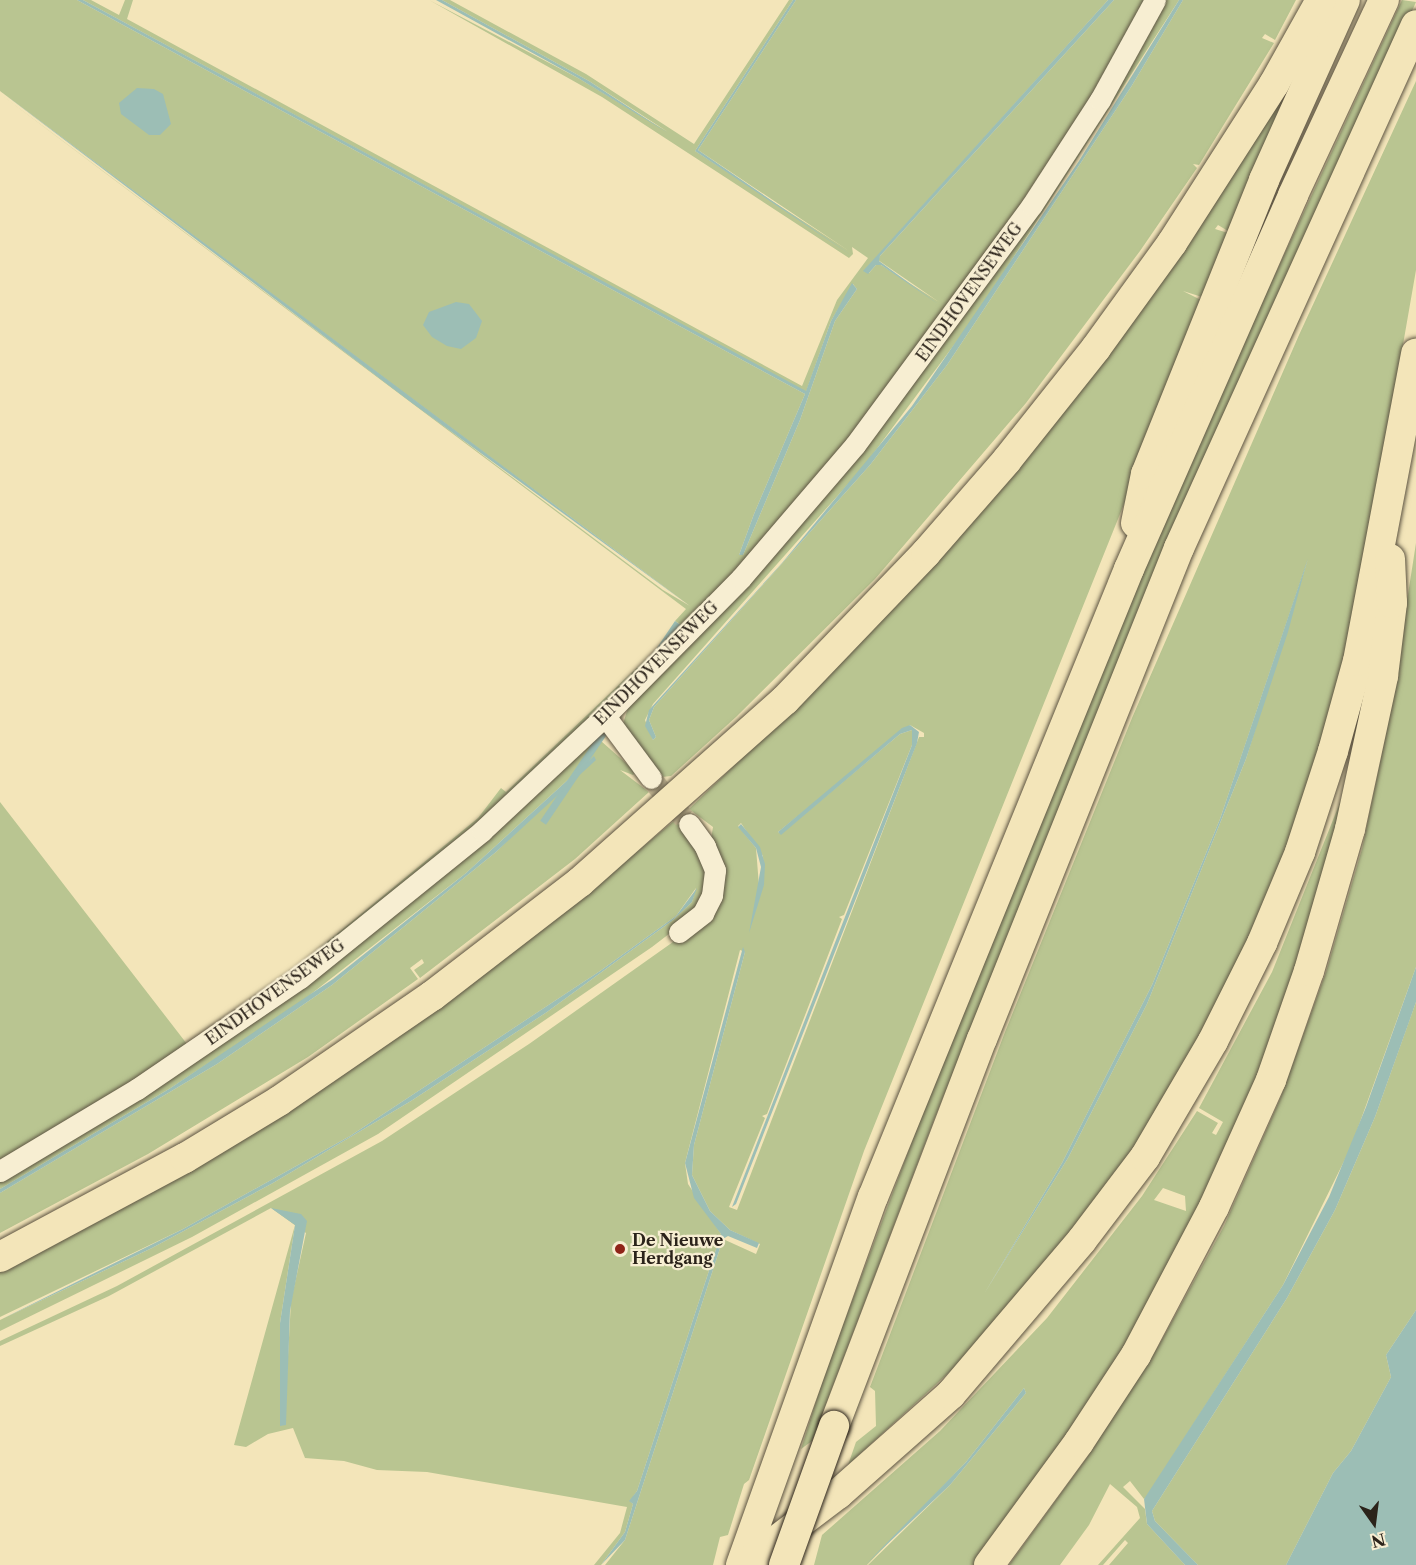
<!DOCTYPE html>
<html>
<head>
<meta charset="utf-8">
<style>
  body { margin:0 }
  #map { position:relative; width:1416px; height:1565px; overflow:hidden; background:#f3e5b9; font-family:"Libre Caslon Text",serif }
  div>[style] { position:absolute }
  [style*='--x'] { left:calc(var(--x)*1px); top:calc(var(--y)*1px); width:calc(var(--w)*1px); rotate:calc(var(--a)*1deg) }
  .green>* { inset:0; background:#b9c591 }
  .water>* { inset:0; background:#9cbeb5; transform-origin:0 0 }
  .minor-tunnel>* { height:21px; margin-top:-10.5px; transform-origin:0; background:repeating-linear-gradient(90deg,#cbbe99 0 21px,transparent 0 31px) }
  .roads { filter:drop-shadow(0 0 2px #5d5442) drop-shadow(0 0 2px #5d5442) }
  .minor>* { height:21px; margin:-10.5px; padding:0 10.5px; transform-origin:10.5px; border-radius:10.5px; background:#f7eed2 }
  .highway>* { height:30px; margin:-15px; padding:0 15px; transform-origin:15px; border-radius:15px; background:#f3e5b9 }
  .bridges { filter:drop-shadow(0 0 2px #2b231a) drop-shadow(0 0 2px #2b231a) }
  .highway-bridge>* { height:30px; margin:-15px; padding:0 15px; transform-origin:15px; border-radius:15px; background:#f3e5b9 }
  .dots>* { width:16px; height:16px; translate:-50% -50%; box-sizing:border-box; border:3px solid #f7eed2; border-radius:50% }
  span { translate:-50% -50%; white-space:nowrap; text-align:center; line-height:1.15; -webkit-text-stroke:4.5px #f7eed2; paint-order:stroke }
  .street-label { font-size:16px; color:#2b231a }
  .poi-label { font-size:16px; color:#2b231a; font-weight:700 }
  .left { translate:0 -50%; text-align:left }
  .north { position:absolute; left:1344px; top:1493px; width:60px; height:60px; -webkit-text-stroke:4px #f7eed2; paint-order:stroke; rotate:166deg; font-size:16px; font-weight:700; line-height:24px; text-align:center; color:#2b231a }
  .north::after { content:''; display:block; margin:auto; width:21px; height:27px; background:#2b231a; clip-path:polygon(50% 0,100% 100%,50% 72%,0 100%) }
</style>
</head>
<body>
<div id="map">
  <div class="green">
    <i style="clip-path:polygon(0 0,77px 0,805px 394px,754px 514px,739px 555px,743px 555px,800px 420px,835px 321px,857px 289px,853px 284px,831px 321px,806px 392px,83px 0,91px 0,119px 15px,125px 0,133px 0,127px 19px,802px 386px,837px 300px,868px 258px,852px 247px,853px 254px,849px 258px,602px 97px,429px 0,578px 78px,668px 132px,589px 81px,442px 0,450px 0,586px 74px,694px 144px,789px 0,793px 0,695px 151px,849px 251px,698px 150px,796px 0,1108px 0,864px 271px,869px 273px,876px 265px,881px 265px,939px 302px,878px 260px,880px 256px,1114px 0,1154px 0,965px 289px,800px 503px,548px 764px,247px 1011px,0 1161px,0 802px,187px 1044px,294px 969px,478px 818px,501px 788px,506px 792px,666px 640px,680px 624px,675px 621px,686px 609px,0 94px,663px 590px,690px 606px,0 91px)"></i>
    <i style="clip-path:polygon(1165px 0,1179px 0,977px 314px,864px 466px,653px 704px,645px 720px,653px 740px,656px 737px,649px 720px,654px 707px,870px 465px,947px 365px,1131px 87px,1183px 0,1296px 0,1275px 40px,1265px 34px,1262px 38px,1274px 43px,1199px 165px,1193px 164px,1197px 168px,1140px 251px,1026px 403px,875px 579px,736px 717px,671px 776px,662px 777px,623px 724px,630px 701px,808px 509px)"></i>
    <i style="clip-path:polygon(1402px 0,1416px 2px,1082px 750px,934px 1120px,812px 1441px,801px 1449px,825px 1373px,922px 1115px,1136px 588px,1253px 322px)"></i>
    <i style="clip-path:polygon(evenodd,1416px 81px,1416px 270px,1358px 603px,1307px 796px,1237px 966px,1155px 1115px,1110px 1183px,968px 1355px,848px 1465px,856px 1442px,876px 1426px,875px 1391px,870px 1387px,1005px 1032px,1132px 718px,1299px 335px,1416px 81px,1308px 559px,1246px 759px,1147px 1004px,1068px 1158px,984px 1294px,1062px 1163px,1152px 985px,1220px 819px,1308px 559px)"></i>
    <i style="clip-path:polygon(evenodd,1289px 88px,1228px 231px,1218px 225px,1215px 229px,1228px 233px,1202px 297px,1183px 291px,1201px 300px,1159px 417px,864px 1151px,749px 1480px,744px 1484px,728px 1535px,720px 1537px,713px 1565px,605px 1565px,625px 1540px,723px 1239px,756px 1254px,760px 1244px,730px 1230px,710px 1211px,692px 1175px,694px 1145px,745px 952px,740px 950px,685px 1163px,688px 1184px,721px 1234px,637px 1491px,630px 1501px,633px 1504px,625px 1532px,601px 1565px,594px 1565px,620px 1533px,627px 1507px,427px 1472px,377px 1470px,344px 1461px,305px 1458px,293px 1428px,268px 1434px,246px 1447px,234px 1445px,295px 1225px,280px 1323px,280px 1425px,286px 1393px,291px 1301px,306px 1233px,271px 1208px,109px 1296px,0 1346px,0 1341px,117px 1286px,382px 1141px,529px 1044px,697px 925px,713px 827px,689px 809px,823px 680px,1289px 88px,910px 725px,924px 733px,924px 737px,919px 737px,737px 1210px,729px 1207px,765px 1118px,762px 1116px,767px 1114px,842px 919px,839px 917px,844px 915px,912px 745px,912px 730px,900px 734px,781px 834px,778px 832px,910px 725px,1289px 88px,741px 823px,763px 856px,764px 885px,759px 886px,756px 848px,738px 826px,741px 823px)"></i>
    <i style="clip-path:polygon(1416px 543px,1416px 967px,1351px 1147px,1283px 1285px,1147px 1496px,1144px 1499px,1130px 1481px,1123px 1487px,1145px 1509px,1147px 1524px,1185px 1565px,1109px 1565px,1128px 1543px,1125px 1540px,1103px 1565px,1098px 1565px,1140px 1518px,1137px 1507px,1110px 1484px,1089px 1525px,1060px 1565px,1009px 1565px,1088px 1456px,1159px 1345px,1224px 1226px,1280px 1099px,1326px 972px,1362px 849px,1387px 729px)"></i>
    <i style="clip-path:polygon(601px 741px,636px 772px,633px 775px,620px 770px,649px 792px,575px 859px,420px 978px,414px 970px,424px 963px,422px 959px,410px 968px,418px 979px,308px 1057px,148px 1154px,0 1233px,0 1193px,217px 1064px,332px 985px,496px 852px,594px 756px,466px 873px,297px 1005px,169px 1089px,0 1189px,0 1173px,177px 1071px,587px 742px)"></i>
    <i style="clip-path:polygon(evenodd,1343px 795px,1299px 984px,1177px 1269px,980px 1565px,868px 1565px,950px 1485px,1026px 1393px,1024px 1388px,966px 1462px,867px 1565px,814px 1565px,822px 1535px,940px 1431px,1047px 1318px,1142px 1196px,1197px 1111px,1218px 1123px,1212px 1133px,1216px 1135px,1223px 1122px,1199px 1108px,1272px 972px,1343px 795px,1163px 1188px,1185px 1196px,1186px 1211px,1154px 1200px,1163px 1188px)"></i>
    <i style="clip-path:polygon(675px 820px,691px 842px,711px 882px,691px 917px,652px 947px,378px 1134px,192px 1237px,0 1331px,0 1320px,152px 1248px,273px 1183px,411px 1101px,547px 1012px,673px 920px,692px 902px,696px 888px,676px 916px,600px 971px,350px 1136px,183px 1229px,0 1317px,0 1271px,621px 865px)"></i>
    <i style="clip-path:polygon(1416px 1002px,1416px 1310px,1386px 1355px,1391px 1377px,1351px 1451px,1333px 1473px,1286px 1565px,1198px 1565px,1155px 1521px,1152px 1511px,1287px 1298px,1335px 1210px,1375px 1117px)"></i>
  </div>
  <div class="water">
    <i style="clip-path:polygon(77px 0,83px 0,806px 391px,831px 321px,852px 283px,857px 289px,835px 321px,800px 420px,743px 555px,739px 555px,754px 514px,805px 394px)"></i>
    <i style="clip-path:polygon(436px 0,442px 0,589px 81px,668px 133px,578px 78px)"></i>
    <i style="clip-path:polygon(793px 0,796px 0,698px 150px,851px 255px,695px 151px)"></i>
    <i style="clip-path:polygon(1108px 0,1114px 0,880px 256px,879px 261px,938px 304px,881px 265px,876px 265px,868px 274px,863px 271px)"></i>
    <i style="clip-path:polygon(1179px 0,1183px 0,1131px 87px,947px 365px,870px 465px,654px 707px,649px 720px,656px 737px,653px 740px,645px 726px,649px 710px,782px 563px,912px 406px,1079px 161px)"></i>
    <i style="clip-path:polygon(137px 88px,154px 89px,163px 94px,171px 124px,160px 135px,149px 135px,121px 114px,119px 103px)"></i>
    <i style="clip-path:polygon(0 91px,293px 309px,690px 606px,412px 403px)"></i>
    <i style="clip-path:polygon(456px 302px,469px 304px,482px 321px,476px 338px,461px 349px,447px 346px,432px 337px,423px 325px,429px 312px)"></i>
    <i style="clip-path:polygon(1308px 558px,1288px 632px,1246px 759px,1147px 1004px,1068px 1158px,984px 1294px,1062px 1163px,1152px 985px,1220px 819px)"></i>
    <i style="left:675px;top:621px;width:7px;height:241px;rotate:34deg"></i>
    <i style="clip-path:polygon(910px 725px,919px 732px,917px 743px,736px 1204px,732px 1207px,912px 745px,912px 730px,900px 734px,781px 835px,778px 832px,902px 728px)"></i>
    <i style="clip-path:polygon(594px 756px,596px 760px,496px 852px,332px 985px,217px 1064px,0 1193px,0 1189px,169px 1089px,333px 979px,466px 873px)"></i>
    <i style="clip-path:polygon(741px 824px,760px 847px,765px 864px,764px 885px,749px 933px,761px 867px,756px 848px,738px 827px)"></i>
    <i style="clip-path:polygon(697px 888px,692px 902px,673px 920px,547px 1012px,411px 1101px,273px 1183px,152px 1248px,0 1320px,183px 1229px,350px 1136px,600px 971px,676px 916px)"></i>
    <i style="clip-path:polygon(743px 947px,745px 952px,694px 1145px,692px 1175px,710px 1211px,730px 1230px,759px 1243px,757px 1248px,728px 1236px,723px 1239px,625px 1540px,601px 1565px,625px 1532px,633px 1504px,629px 1501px,637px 1491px,721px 1234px,694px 1198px,685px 1163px)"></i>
    <i style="clip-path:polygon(1416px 967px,1416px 1002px,1409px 1022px,1375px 1117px,1335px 1210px,1287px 1298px,1152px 1511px,1155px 1521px,1198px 1565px,1185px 1565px,1147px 1524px,1144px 1499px,1283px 1285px,1329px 1197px,1366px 1107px)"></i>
    <i style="clip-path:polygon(271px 1208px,301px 1214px,307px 1221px,290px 1311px,286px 1425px,280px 1426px,280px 1323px,295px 1225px)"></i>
    <i style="clip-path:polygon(1416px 1310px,1416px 1565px,1286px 1565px,1333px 1473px,1351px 1451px,1391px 1377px,1386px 1355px)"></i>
    <i style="clip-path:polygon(1024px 1388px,1026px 1393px,950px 1485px,866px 1564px,966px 1462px)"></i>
  </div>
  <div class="minor-tunnel">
    <i style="--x:651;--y:778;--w:60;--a:50.4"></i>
  </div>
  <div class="roads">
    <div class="minor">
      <i style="--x:605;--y:716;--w:77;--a:53.4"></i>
      <i style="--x:679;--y:932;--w:31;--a:-38"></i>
      <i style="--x:703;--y:913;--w:20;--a:-63"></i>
      <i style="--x:712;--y:895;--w:25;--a:-83"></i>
      <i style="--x:715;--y:870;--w:26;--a:-113"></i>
      <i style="--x:705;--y:846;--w:27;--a:-126"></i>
      <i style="--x:0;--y:1171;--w:160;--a:-30.9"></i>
      <i style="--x:137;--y:1089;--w:197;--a:-34.3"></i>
      <i style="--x:300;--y:978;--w:234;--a:-38.9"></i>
      <i style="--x:482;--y:831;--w:168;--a:-43.1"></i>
      <i style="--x:605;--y:716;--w:194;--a:-45.4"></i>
      <i style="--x:741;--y:578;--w:175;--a:-49.4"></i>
      <i style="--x:855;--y:445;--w:298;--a:-53.6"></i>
      <i style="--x:1032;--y:205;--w:125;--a:-57.1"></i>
      <i style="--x:1100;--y:100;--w:114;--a:-61.2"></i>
    </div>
    <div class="highway">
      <i style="--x:1136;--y:523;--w:50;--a:-78.5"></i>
      <i style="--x:1146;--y:474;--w:317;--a:-68.1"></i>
      <i style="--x:1264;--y:180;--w:197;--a:-65.8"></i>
      <i style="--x:0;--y:1257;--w:210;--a:-28.2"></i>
      <i style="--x:185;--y:1158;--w:110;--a:-31.2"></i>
      <i style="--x:279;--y:1101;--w:186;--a:-34.5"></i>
      <i style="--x:432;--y:996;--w:187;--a:-37.6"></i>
      <i style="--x:580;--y:882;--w:274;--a:-41.6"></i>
      <i style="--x:785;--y:700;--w:204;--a:-46.2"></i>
      <i style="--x:926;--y:553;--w:123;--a:-48.9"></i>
      <i style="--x:1007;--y:460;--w:143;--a:-51.5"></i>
      <i style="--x:1096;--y:348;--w:130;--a:-54.1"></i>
      <i style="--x:1172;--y:243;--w:189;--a:-57.3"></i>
      <i style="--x:1274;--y:84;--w:96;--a:-60.8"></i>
      <i style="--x:834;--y:1426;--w:414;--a:-69.1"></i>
      <i style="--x:982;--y:1039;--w:529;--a:-68.14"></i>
      <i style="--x:1179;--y:548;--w:574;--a:-65.62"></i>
      <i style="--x:741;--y:1565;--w:391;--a:-70.3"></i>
      <i style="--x:873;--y:1197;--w:678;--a:-67.82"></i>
      <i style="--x:1129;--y:569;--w:408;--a:-66.3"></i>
      <i style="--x:1293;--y:195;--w:215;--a:-65"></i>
      <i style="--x:744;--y:1565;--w:118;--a:-37.1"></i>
      <i style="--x:838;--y:1494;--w:151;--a:-41.5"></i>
      <i style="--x:951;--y:1394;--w:202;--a:-49.6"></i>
      <i style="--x:1082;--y:1240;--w:104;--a:-52.8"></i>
      <i style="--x:1145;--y:1157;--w:134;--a:-59.6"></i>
      <i style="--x:1213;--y:1041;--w:110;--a:-63.4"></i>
      <i style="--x:1262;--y:943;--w:99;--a:-67.3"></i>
      <i style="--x:1300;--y:852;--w:106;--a:-71.9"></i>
      <i style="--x:1333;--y:751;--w:93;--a:-74.5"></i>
      <i style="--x:1358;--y:661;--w:313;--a:-79.3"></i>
      <i style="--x:989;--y:1565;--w:152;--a:-53.8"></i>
      <i style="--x:1079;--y:1442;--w:104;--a:-56.8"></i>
      <i style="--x:1136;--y:1355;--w:167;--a:-62.2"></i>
      <i style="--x:1214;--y:1207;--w:139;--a:-65.8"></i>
      <i style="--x:1271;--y:1080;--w:115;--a:-70.8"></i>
      <i style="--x:1309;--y:971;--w:148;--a:-73.9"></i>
      <i style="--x:1350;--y:829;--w:157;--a:-77.8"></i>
      <i style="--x:1383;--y:676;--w:74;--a:-83"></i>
      <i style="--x:1392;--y:603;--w:44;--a:-92.6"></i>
    </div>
  </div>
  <div class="bridges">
    <div class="highway-bridge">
      <i style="--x:784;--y:1565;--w:148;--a:-70.2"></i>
    </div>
  </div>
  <div class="dots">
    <i style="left:620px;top:1249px;background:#8f2418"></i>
  </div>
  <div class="street-label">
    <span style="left:969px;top:292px;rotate:-54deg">EINDHOVENSEWEG</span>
    <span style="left:656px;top:663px;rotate:-45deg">EINDHOVENSEWEG</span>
    <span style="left:275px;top:992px;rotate:-36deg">EINDHOVENSEWEG</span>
  </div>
  <div class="poi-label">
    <span class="left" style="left:632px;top:1249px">De Nieuwe<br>Herdgang</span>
  </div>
  <div class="north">N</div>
</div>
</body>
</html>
